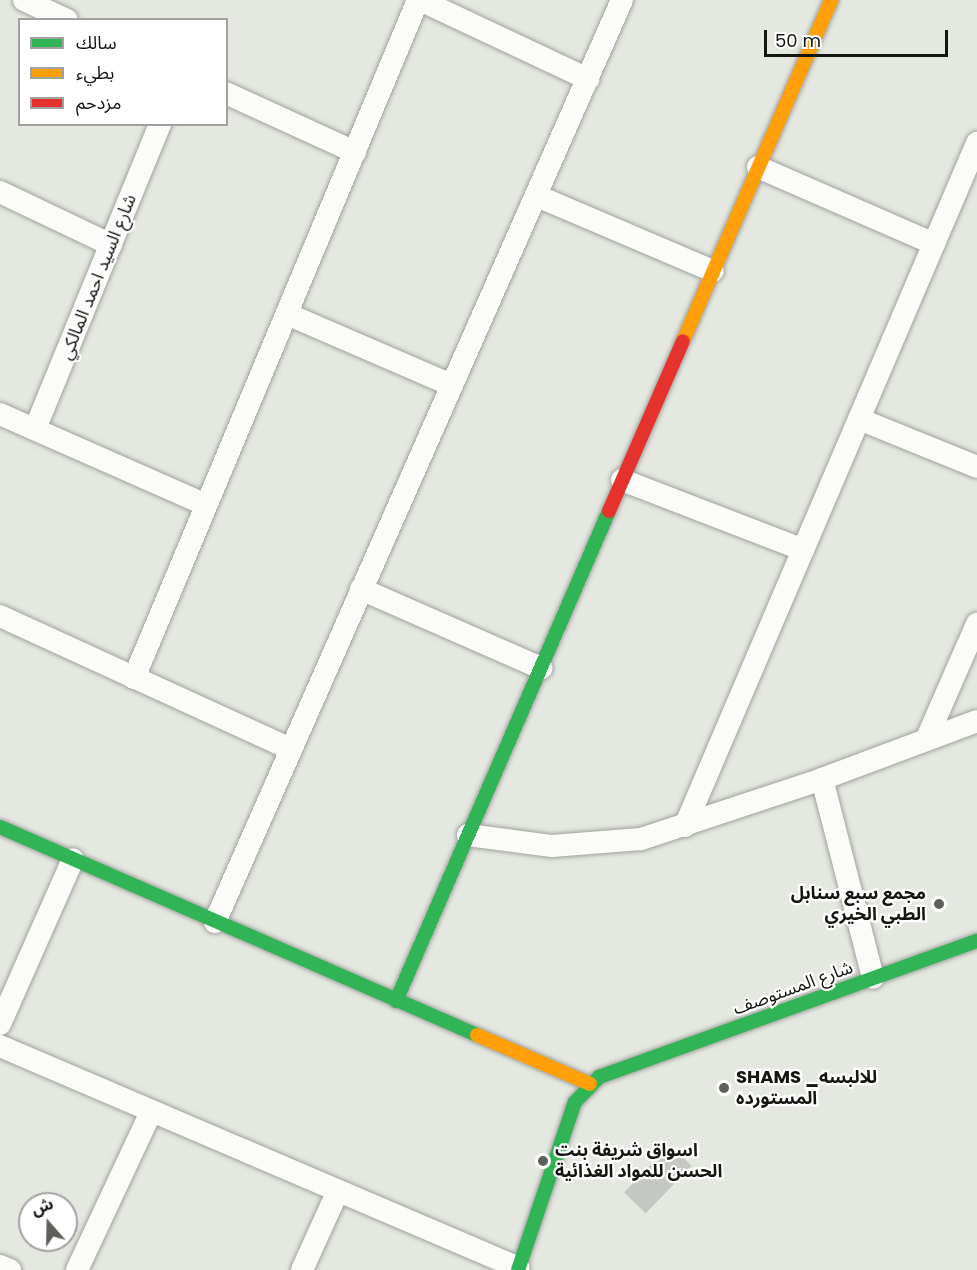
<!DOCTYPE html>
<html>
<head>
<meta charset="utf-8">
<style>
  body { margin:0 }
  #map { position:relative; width:977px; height:1270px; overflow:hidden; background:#e4e8e0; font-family:Poppins,"Noto Sans Arabic",sans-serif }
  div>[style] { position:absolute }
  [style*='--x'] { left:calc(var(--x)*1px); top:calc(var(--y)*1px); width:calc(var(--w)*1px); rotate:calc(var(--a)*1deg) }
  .building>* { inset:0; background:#c5c8c2; transform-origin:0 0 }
  .roads { filter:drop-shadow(0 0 2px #a0a39d) drop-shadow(0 0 2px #a0a39d) }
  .street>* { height:22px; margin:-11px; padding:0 11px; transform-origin:11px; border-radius:11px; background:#fbfcfa }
  .fast>* { height:14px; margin:-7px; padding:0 7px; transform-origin:7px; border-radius:7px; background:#30b455 }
  .slow>* { height:14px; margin:-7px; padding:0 7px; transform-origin:7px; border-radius:7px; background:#ff9f0a }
  .jam>* { height:14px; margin:-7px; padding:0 7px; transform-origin:7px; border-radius:7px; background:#e5322d }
  .dots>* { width:16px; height:16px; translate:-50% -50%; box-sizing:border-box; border:3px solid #fff; border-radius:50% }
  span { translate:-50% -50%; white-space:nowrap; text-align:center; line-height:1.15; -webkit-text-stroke:4.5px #fff; paint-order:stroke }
  .street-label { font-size:18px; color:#141612 }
  .poi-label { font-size:18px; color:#141612; font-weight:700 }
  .right { translate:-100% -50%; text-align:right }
  .left { translate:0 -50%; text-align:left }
  .legend { position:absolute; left:18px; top:18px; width:210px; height:108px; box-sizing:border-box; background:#fff; border:2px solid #a1a2a0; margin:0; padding:8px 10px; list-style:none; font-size:18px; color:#141612 }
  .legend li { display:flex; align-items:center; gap:12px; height:30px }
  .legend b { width:30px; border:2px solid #a1a2a0 }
  .north { position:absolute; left:18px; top:1192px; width:60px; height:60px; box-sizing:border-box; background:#fff; border:2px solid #a1a2a0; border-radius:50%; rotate:340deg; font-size:16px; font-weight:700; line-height:24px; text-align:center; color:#141612 }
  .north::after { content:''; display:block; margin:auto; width:21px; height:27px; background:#5d605a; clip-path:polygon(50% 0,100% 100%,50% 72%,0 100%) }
  .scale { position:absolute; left:764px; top:30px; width:184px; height:27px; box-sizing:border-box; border:3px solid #141612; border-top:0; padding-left:8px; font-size:18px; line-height:21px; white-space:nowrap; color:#141612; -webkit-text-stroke:4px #fff; paint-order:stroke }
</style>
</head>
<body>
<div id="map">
  <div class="building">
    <i style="left:670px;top:1145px;width:30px;height:66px;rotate:44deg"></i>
  </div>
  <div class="roads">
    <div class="street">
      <i style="--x:24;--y:0;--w:47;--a:24.9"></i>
      <i style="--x:420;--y:0;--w:186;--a:25.2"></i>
      <i style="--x:226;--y:93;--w:142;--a:24.6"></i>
      <i style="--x:758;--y:167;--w:192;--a:23.6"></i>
      <i style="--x:0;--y:192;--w:123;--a:25.5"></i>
      <i style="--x:537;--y:196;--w:191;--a:23.1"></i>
      <i style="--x:287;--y:314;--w:179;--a:23.4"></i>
      <i style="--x:0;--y:414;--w:225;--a:23.8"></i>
      <i style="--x:859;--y:419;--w:127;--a:22.1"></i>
      <i style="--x:35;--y:429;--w:330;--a:-67.7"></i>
      <i style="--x:622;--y:480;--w:194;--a:21.1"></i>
      <i style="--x:361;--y:589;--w:197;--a:23.7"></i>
      <i style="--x:0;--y:616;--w:320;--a:24.6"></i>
      <i style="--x:134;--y:678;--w:735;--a:-67.27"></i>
      <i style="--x:926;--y:740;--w:127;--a:-66.3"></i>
      <i style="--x:822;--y:779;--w:205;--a:75.6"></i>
      <i style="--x:685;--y:826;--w:743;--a:-66.85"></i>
      <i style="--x:468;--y:835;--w:85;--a:7.5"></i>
      <i style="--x:552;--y:846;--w:89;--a:-4.5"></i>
      <i style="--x:641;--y:839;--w:191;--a:-18.3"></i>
      <i style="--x:822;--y:779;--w:165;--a:-20.5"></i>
      <i style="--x:215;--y:922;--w:1008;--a:-66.18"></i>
      <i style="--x:0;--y:1024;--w:180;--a:-66.1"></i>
      <i style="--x:0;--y:1046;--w:564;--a:23.16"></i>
      <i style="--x:0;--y:1266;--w:11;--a:22"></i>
      <i style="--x:77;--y:1270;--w:174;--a:-64.9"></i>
      <i style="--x:302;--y:1270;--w:85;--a:-65.6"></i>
    </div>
    <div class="fast">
      <i style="--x:0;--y:827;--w:520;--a:23.56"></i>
      <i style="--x:396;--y:1001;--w:534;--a:-66.51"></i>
      <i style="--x:518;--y:1270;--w:177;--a:-71.3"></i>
      <i style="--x:575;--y:1102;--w:35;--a:-46"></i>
      <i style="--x:599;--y:1077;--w:402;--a:-19.8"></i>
    </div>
    <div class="slow">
      <i style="--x:683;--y:341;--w:372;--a:-66.5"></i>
      <i style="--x:477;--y:1035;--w:123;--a:23.4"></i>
    </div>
    <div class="jam">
      <i style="--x:609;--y:511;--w:185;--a:-66.5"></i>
    </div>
  </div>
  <div class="dots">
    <i style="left:939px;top:904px;background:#5d605a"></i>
    <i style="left:724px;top:1088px;background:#5d605a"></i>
    <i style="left:543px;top:1161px;background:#5d605a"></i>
  </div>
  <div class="street-label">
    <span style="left:98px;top:277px;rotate:-68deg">شارع السيد احمد المالكي</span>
    <span style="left:793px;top:988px;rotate:-20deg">شارع المستوصف</span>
  </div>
  <div class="poi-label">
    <span class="right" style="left:926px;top:904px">مجمع سبع سنابل<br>الطبي الخيري</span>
    <span class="left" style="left:736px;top:1088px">SHAMS _للالبسه<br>المستورده</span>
    <span class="left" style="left:555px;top:1161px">اسواق شريفة بنت<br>الحسن للمواد الغذائية</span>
  </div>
  <ul class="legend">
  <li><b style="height:8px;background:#30b455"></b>سالك</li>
  <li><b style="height:8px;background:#ff9f0a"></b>بطيء</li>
  <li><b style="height:8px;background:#e5322d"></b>مزدحم</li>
  </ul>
  <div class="north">ش</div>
  <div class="scale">50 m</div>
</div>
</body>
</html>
